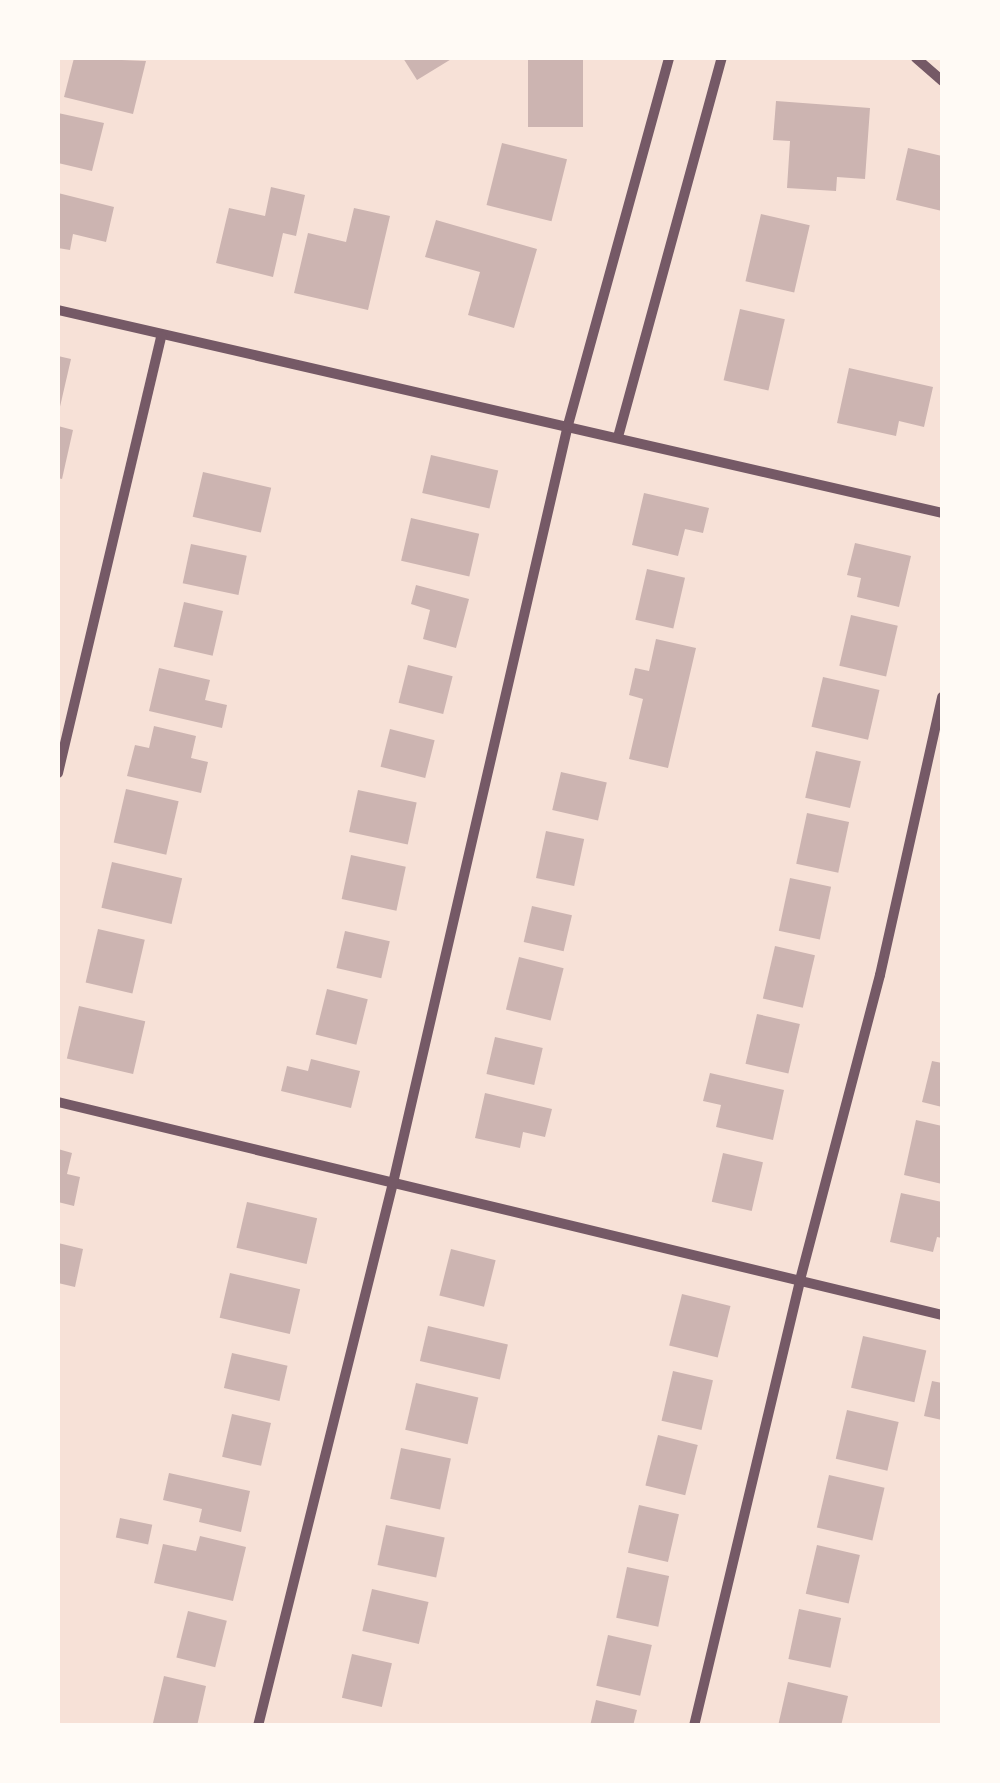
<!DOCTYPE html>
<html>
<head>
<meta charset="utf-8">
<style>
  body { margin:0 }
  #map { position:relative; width:1000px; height:1783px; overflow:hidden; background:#f7e1d7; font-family:"PT Sans",sans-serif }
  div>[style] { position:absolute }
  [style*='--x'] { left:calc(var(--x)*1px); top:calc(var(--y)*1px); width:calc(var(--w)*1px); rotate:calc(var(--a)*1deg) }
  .building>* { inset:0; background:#ccb4b1; transform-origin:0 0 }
  .minor>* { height:10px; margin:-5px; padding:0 5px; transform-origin:5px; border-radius:5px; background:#755966 }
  span { translate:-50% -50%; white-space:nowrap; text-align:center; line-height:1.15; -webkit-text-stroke:9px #fffaf5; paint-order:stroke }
  .frame { position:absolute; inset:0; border:60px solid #fffaf5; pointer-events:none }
</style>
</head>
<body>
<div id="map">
  <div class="building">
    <i style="clip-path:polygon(74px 58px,146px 61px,133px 114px,64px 97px)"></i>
    <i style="clip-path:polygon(403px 58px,453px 58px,417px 80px)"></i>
    <i style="left:528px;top:58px;width:55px;height:69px"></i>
    <i style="clip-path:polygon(776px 101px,870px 108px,865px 179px,837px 177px,836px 191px,787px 188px,790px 141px,773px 140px)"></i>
    <i style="clip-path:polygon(58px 113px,104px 123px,92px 171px,58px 163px)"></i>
    <i style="left:502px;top:143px;width:67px;height:64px;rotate:14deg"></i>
    <i style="clip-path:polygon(908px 148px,942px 156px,942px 211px,896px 200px)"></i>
    <i style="clip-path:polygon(271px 187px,305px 195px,296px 236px,283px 233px,273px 277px,216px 263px,229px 208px,265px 216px)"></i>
    <i style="clip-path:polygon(58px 193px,114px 207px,106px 242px,73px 234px,70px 250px,58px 248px)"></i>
    <i style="clip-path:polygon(354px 208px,390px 216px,368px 310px,294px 293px,308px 233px,346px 242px)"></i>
    <i style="left:761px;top:214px;width:50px;height:69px;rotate:13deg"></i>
    <i style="clip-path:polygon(436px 220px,537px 249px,514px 328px,468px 315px,480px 272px,425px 257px)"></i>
    <i style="left:740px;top:309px;width:46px;height:73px;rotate:13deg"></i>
    <i style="clip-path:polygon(58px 356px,71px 359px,59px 411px,58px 411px)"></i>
    <i style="clip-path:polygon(849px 368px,933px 387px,924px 427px,899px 421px,896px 436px,837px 423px)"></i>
    <i style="clip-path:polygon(58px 426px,73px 430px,62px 479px,58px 478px)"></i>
    <i style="left:431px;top:455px;width:69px;height:39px;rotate:13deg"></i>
    <i style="left:203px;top:472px;width:70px;height:46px;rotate:13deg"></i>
    <i style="clip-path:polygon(644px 493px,709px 508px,703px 533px,685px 529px,678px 556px,632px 545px)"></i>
    <i style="left:411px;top:518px;width:70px;height:44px;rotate:13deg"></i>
    <i style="clip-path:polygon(855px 543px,911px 556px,899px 607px,857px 597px,861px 578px,847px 575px)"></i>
    <i style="left:191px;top:544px;width:57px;height:40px;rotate:12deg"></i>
    <i style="left:647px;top:569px;width:39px;height:52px;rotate:13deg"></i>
    <i style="clip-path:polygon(416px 585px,469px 599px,456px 648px,423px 639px,430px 610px,411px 604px)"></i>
    <i style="left:184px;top:602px;width:40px;height:46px;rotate:13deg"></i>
    <i style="left:851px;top:615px;width:48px;height:52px;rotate:13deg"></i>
    <i style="clip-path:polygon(656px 639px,696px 648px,668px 768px,629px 759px,643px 699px,629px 695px,635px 668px,649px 671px)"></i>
    <i style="left:408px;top:665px;width:46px;height:39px;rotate:14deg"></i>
    <i style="clip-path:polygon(159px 668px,210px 680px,205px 700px,227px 705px,222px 728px,149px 711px)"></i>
    <i style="left:823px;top:677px;width:58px;height:51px;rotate:13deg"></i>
    <i style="clip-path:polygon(154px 726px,196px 736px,191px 758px,208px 762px,201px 793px,127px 776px,135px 745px,149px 748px)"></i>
    <i style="left:390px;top:729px;width:46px;height:39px;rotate:14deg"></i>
    <i style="left:816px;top:751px;width:46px;height:48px;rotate:13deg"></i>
    <i style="left:561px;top:772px;width:47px;height:39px;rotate:13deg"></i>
    <i style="left:126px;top:789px;width:54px;height:55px;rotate:13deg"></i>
    <i style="left:358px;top:790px;width:60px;height:43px;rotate:12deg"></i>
    <i style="left:807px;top:813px;width:43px;height:52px;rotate:12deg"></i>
    <i style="left:546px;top:831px;width:39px;height:48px;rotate:12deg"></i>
    <i style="left:351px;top:855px;width:56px;height:45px;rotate:12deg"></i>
    <i style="left:112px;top:862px;width:72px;height:47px;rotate:13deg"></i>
    <i style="left:790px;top:878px;width:42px;height:54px;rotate:12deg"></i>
    <i style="left:532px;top:906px;width:41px;height:37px;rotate:13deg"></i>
    <i style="left:98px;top:929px;width:48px;height:55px;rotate:13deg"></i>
    <i style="left:345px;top:931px;width:46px;height:38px;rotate:13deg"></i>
    <i style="left:775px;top:946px;width:41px;height:54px;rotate:13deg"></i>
    <i style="left:519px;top:957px;width:46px;height:54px;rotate:14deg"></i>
    <i style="left:327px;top:989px;width:42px;height:47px;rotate:14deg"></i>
    <i style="left:79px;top:1006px;width:68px;height:54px;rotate:13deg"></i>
    <i style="left:757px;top:1014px;width:44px;height:51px;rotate:13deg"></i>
    <i style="left:495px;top:1037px;width:49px;height:38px;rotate:13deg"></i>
    <i style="clip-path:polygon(311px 1059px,360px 1071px,351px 1108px,281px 1091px,287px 1066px,308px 1071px)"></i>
    <i style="clip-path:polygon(932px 1061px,942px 1063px,942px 1107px,922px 1102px)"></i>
    <i style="clip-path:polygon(710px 1073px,784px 1090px,773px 1140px,716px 1127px,721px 1105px,703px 1101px)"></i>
    <i style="clip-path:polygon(485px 1093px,552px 1109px,545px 1137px,523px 1132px,520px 1148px,475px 1138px)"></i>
    <i style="clip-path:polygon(916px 1120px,942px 1126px,942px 1184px,904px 1175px)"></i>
    <i style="clip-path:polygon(58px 1149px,72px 1153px,67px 1174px,80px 1177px,74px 1206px,58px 1202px)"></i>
    <i style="left:723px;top:1153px;width:41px;height:50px;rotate:13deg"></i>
    <i style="clip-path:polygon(901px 1193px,942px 1202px,942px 1238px,937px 1237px,933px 1252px,890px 1242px)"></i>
    <i style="left:247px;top:1202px;width:72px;height:47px;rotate:13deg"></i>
    <i style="clip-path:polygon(58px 1243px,83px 1249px,75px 1287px,58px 1283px)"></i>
    <i style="left:451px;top:1249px;width:46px;height:48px;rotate:14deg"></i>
    <i style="left:230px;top:1273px;width:72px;height:46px;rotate:13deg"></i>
    <i style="left:682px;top:1294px;width:50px;height:53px;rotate:14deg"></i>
    <i style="left:428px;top:1326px;width:82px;height:36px;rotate:13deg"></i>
    <i style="left:863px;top:1336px;width:65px;height:53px;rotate:13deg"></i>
    <i style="left:232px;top:1353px;width:57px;height:36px;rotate:13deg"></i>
    <i style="left:673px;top:1371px;width:41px;height:51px;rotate:13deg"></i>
    <i style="clip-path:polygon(932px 1381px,942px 1383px,942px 1420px,924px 1416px)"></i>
    <i style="left:416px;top:1383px;width:64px;height:48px;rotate:13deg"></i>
    <i style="left:847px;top:1410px;width:53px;height:50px;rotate:13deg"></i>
    <i style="left:232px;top:1414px;width:40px;height:44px;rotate:13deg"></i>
    <i style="left:658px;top:1435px;width:41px;height:52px;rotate:14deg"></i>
    <i style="left:401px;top:1448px;width:51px;height:52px;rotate:12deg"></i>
    <i style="clip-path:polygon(169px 1473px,250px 1491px,241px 1532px,199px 1522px,202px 1509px,163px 1500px)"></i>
    <i style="left:829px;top:1475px;width:57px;height:54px;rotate:13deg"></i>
    <i style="left:639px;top:1505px;width:41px;height:49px;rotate:13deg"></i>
    <i style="left:120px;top:1518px;width:33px;height:20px;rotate:12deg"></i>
    <i style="left:386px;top:1525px;width:60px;height:41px;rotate:12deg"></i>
    <i style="clip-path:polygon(200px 1536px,246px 1547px,233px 1601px,154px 1583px,163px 1544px,196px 1551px)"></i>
    <i style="left:817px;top:1545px;width:44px;height:50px;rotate:13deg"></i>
    <i style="left:627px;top:1567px;width:43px;height:52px;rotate:12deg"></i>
    <i style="left:372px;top:1589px;width:58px;height:43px;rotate:13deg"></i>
    <i style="left:799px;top:1609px;width:43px;height:51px;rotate:12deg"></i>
    <i style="left:188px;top:1611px;width:40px;height:48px;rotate:14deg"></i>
    <i style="left:608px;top:1635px;width:45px;height:52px;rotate:13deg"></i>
    <i style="left:352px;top:1654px;width:41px;height:45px;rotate:13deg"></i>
    <i style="clip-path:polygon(164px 1676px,206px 1686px,197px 1726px,153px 1723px)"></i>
    <i style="clip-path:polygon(788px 1682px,848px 1696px,841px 1726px,778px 1726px)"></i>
    <i style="clip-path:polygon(596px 1700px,637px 1710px,633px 1726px,590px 1726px)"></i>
  </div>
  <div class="minor">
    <i style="--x:916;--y:58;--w:35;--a:41"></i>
    <i style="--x:58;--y:310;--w:907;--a:12.93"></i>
    <i style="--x:618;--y:437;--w:393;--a:-74.7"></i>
    <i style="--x:58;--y:773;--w:449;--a:-76.7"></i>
    <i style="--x:58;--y:1102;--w:909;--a:13.55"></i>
    <i style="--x:258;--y:1726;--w:560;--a:-76.04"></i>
    <i style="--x:393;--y:1183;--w:778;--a:-77"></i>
    <i style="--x:568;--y:425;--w:381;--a:-74.6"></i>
    <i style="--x:694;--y:1726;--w:458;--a:-76.6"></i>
    <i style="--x:800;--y:1280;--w:315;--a:-75.3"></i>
    <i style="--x:880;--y:975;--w:285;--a:-77.4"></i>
  </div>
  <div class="frame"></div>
</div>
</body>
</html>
